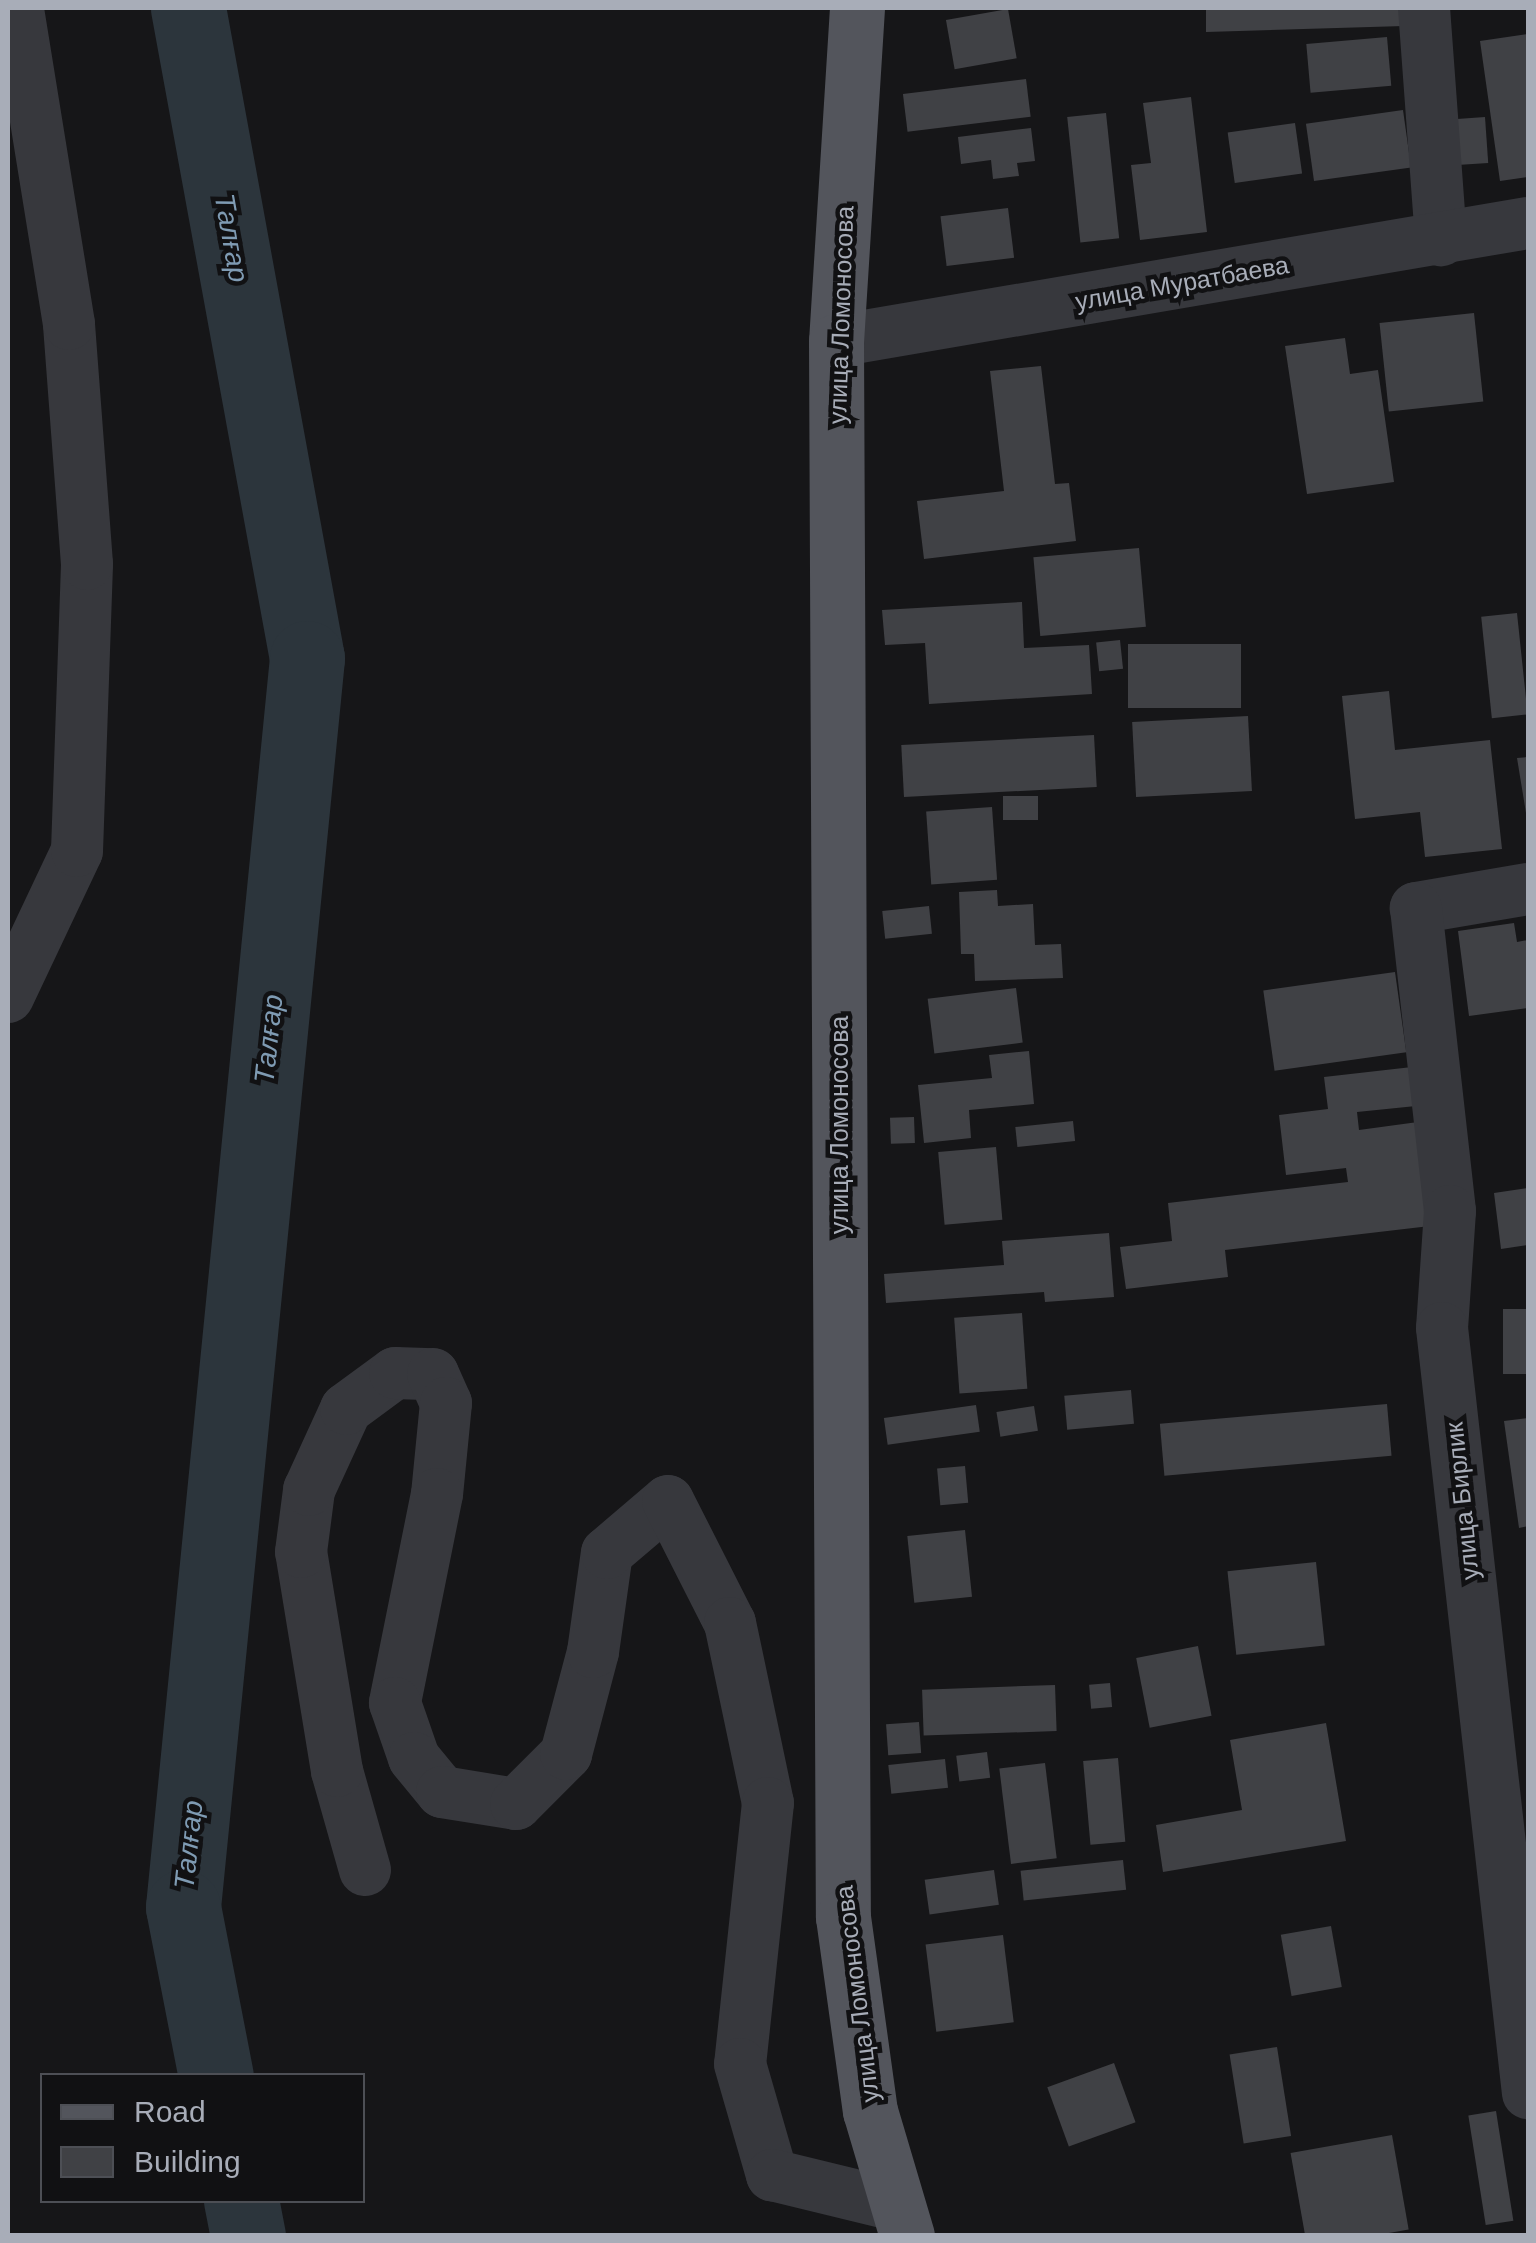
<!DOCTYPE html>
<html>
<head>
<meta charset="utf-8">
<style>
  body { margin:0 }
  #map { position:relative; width:1536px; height:2243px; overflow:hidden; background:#161618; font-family:Arial,sans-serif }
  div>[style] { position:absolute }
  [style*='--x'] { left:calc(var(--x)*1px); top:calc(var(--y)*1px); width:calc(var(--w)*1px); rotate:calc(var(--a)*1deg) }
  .river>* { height:75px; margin:-37.5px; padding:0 37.5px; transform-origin:37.5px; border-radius:37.5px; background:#2c353c }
  .building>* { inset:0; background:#404145; transform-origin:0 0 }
  .minor>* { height:52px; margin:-26px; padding:0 26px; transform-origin:26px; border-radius:26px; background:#37383d }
  .major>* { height:55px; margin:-27.5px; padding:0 27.5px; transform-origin:27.5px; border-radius:27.5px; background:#53555c }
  span { translate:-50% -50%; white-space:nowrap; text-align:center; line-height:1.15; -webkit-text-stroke:9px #111113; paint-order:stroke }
  .street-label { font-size:25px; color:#a8adb8 }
  .water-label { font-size:28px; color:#7f9bb3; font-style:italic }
  .frame { position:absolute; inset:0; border:10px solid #a8adb8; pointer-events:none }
  .legend { position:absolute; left:40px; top:2073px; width:325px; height:130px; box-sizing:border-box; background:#111113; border:2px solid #4d4f55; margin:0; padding:12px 18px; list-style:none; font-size:30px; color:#a8adb8 }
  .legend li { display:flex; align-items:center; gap:20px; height:50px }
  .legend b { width:50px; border:2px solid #4d4f55 }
</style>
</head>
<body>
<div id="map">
  <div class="river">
    <i style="--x:188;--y:8;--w:661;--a:79.63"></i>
    <i style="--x:307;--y:658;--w:1255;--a:95.67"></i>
    <i style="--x:183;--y:1907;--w:172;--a:79"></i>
    <i style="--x:241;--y:2200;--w:37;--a:79"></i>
  </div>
  <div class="building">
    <i style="clip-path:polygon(1206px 8px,1403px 8px,1404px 26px,1206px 32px)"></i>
    <i style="left:1008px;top:9px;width:50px;height:63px;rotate:80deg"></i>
    <i style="clip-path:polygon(1528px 34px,1528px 177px,1500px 181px,1480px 41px)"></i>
    <i style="left:1387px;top:37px;width:49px;height:81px;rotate:85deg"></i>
    <i style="left:1026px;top:79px;width:38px;height:124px;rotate:83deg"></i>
    <i style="clip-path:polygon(1191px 97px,1207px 232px,1140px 240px,1131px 165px,1151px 163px,1143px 103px)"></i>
    <i style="left:1403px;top:110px;width:58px;height:98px;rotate:82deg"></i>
    <i style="left:1106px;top:113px;width:126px;height:39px;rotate:84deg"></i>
    <i style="left:1485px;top:117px;width:46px;height:35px;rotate:86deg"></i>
    <i style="left:1295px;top:123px;width:51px;height:68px;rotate:82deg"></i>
    <i style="clip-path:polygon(1031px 128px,1035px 161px,1017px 163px,1019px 176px,993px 179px,991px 160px,961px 164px,958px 137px)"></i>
    <i style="left:1008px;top:208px;width:50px;height:68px;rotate:83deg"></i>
    <i style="left:1474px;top:313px;width:89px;height:95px;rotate:84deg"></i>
    <i style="clip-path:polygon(1345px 338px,1350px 374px,1378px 370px,1394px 482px,1307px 494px,1285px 346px)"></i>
    <i style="clip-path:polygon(1041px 366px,1055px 484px,1069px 483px,1076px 541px,924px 559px,917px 501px,1004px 491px,990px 371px)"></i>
    <i style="left:1139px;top:548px;width:79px;height:106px;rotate:85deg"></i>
    <i style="clip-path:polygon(1022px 602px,1024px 648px,1089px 645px,1092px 694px,929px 704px,925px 643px,885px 645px,882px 610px)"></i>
    <i style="left:1517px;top:613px;width:102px;height:36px;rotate:84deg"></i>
    <i style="left:1120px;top:640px;width:29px;height:24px;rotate:84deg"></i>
    <i style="left:1128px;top:644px;width:113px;height:64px"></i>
    <i style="clip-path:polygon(1389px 691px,1395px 750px,1490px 740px,1502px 849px,1425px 857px,1420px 812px,1355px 819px,1342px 696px)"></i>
    <i style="left:1248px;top:716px;width:75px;height:116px;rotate:87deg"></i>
    <i style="left:1094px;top:735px;width:52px;height:193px;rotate:87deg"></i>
    <i style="clip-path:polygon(1528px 757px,1528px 813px,1526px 813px,1517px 758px)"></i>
    <i style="left:1038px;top:796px;width:24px;height:35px;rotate:90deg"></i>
    <i style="left:992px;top:807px;width:73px;height:66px;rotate:86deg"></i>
    <i style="clip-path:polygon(997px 890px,998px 906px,1033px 904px,1035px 945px,1061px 944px,1063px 978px,975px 981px,974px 954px,961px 954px,959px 892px)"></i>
    <i style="left:929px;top:906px;width:28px;height:47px;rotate:84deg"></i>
    <i style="clip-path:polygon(1514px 923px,1517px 942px,1528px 940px,1528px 1008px,1469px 1016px,1458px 931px)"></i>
    <i style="left:1395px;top:972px;width:81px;height:133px;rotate:82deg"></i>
    <i style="left:1016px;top:988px;width:55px;height:89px;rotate:83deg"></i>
    <i style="clip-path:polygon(1029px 1051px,1034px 1104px,969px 1110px,971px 1138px,924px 1143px,918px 1085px,992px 1078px,989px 1055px)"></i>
    <i style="clip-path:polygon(1412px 1067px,1416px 1106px,1357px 1112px,1359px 1130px,1418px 1122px,1430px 1226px,1225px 1250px,1228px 1277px,1126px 1289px,1120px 1247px,1172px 1241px,1168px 1203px,1348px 1182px,1346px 1168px,1286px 1175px,1279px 1115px,1328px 1109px,1324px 1077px)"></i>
    <i style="left:914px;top:1117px;width:26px;height:24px;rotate:88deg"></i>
    <i style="left:1073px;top:1121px;width:20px;height:58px;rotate:84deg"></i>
    <i style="left:996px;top:1147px;width:73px;height:58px;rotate:85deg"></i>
    <i style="clip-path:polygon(1528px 1188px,1528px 1245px,1501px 1249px,1494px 1193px)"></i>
    <i style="clip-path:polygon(1109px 1233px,1114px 1297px,1045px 1302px,1044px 1292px,886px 1303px,884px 1274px,1004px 1265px,1002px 1241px)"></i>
    <i style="left:1503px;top:1309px;width:25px;height:65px"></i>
    <i style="left:1022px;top:1313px;width:76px;height:68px;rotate:86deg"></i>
    <i style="left:1131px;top:1390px;width:34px;height:67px;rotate:85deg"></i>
    <i style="left:1387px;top:1404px;width:52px;height:228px;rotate:85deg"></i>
    <i style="left:976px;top:1405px;width:27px;height:93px;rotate:82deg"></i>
    <i style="left:1034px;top:1406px;width:25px;height:38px;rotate:81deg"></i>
    <i style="clip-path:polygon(1528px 1418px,1528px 1526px,1519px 1528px,1504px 1421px)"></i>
    <i style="left:965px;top:1466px;width:37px;height:28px;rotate:85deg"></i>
    <i style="left:965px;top:1530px;width:67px;height:58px;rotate:84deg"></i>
    <i style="left:1316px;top:1562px;width:84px;height:89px;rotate:84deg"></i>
    <i style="left:1198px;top:1646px;width:71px;height:63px;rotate:79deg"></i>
    <i style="left:1110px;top:1683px;width:24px;height:21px;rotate:85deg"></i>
    <i style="left:1055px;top:1685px;width:46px;height:133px;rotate:88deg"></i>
    <i style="left:919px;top:1722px;width:31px;height:33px;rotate:86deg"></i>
    <i style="clip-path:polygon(1326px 1723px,1346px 1841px,1163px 1872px,1156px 1825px,1242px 1810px,1230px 1740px)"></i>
    <i style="left:987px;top:1752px;width:26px;height:31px;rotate:83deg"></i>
    <i style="left:1118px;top:1758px;width:84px;height:35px;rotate:85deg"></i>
    <i style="left:945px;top:1759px;width:29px;height:57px;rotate:84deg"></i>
    <i style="left:1045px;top:1763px;width:96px;height:46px;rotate:83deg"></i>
    <i style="left:1123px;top:1860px;width:30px;height:103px;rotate:84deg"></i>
    <i style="left:994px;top:1870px;width:35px;height:70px;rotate:82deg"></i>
    <i style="left:1331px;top:1926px;width:62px;height:51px;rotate:80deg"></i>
    <i style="left:1003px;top:1935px;width:88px;height:78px;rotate:83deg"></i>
    <i style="left:1277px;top:2047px;width:90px;height:48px;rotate:81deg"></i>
    <i style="left:1114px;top:2063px;width:63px;height:71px;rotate:70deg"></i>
    <i style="left:1496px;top:2111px;width:111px;height:28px;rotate:81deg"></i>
    <i style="left:1392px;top:2135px;width:96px;height:103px;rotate:80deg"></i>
  </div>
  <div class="minor">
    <i style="--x:1424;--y:8;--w:233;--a:85.8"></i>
    <i style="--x:836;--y:341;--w:702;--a:-9.68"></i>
    <i style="--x:1528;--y:889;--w:114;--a:170.4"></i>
    <i style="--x:1416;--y:908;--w:305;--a:83.6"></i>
    <i style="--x:1450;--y:1211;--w:117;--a:93.9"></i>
    <i style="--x:1442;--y:1328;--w:770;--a:83.59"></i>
    <i style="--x:8;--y:997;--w:161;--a:-64.7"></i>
    <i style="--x:77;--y:851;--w:287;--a:-88"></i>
    <i style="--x:87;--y:564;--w:241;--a:-94.3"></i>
    <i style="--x:69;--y:324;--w:320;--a:-99.2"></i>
    <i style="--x:365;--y:1870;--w:103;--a:-105.8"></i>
    <i style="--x:337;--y:1771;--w:222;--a:-99.3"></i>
    <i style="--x:301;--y:1552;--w:63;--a:-82.6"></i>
    <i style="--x:309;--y:1490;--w:89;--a:-65.4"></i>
    <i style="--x:346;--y:1409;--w:61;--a:-36.3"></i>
    <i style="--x:395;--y:1373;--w:38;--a:2"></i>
    <i style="--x:433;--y:1374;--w:32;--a:66"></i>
    <i style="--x:446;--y:1403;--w:91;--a:95.6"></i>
    <i style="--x:437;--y:1494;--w:213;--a:101.4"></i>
    <i style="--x:395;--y:1703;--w:58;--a:70.9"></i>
    <i style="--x:414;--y:1758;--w:44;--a:50.5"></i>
    <i style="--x:442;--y:1792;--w:75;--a:9.2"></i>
    <i style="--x:516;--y:1804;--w:71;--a:-45"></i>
    <i style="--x:566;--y:1754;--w:106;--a:-75.2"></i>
    <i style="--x:593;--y:1652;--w:100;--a:-82"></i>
    <i style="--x:607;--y:1553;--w:80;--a:-40.4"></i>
    <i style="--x:668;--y:1501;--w:137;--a:63.1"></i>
    <i style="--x:730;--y:1623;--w:184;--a:78.1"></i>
    <i style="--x:768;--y:1803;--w:262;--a:96.1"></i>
    <i style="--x:740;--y:2064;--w:116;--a:73.9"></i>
    <i style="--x:772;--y:2175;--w:131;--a:13.7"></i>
  </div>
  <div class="major">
    <i style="--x:857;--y:8;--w:334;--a:93.6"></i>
    <i style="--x:836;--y:341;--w:1576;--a:89.75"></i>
    <i style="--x:843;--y:1917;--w:196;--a:82.1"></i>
    <i style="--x:870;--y:2111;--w:130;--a:73.5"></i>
  </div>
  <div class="street-label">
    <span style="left:1182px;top:283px;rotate:-10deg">улица Муратбаева</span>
    <span style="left:841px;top:315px;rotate:-88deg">улица Ломоносова</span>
    <span style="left:839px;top:1125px;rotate:-90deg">улица Ломоносова</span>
    <span style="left:1462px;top:1501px;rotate:-96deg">улица Бирлик</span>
    <span style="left:857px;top:1994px;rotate:-97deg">улица Ломоносова</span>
  </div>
  <div class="water-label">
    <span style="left:231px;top:238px;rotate:80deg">Талғар</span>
    <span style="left:269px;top:1039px;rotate:-84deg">Талғар</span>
    <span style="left:189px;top:1845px;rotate:-84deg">Талғар</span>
  </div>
  <div class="frame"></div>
  <ul class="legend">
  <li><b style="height:12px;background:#53555c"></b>Road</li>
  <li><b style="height:28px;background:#404145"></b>Building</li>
  </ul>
</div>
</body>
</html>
